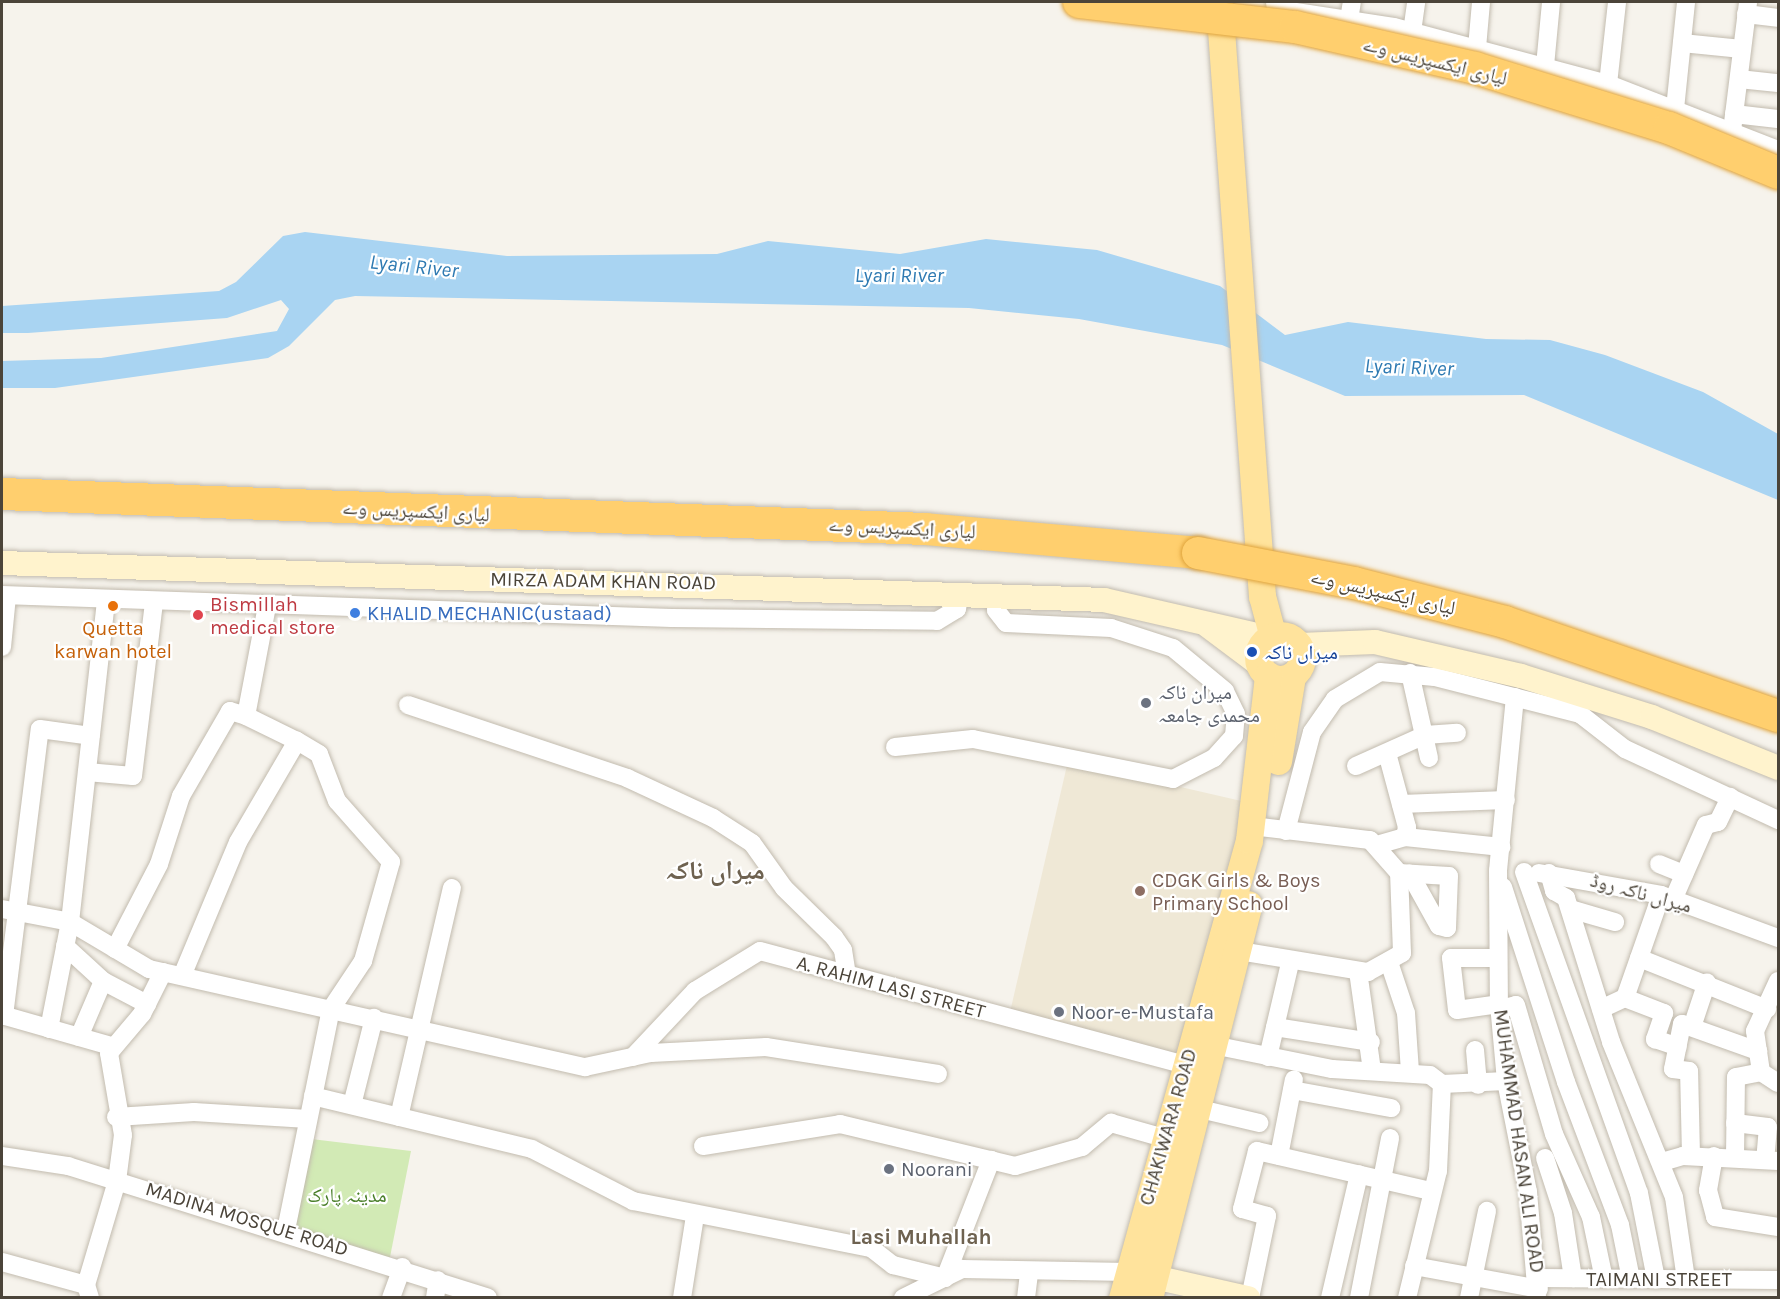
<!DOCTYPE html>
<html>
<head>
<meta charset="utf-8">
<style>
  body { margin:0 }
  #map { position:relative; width:1780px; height:1299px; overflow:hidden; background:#f6f3ec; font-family:Karla,"Noto Naskh Arabic",sans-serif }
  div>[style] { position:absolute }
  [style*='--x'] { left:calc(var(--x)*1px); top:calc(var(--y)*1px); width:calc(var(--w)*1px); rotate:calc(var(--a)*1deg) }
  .education>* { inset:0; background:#efe8d6; transform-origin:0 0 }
  .green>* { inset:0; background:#d2eab5 }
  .water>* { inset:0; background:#a9d4f2 }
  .roads { filter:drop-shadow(0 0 2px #c2bbae) drop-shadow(0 0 2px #c2bbae) }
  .street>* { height:18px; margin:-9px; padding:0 9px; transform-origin:9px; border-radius:9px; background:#fff }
  .secondary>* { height:24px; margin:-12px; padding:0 12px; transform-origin:12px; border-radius:12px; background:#fff3cd }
  .primary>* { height:27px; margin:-13.5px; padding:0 13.5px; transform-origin:13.5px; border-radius:13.5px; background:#ffe39c }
  .primary>.ring { margin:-13.5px; padding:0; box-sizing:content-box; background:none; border:27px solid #ffe39c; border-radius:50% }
  .highway>* { height:32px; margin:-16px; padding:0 16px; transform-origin:16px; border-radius:16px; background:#ffcf6e }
  .bridges { filter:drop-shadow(0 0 2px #e0a43c) drop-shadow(0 0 2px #e0a43c) }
  .highway-bridge>* { height:32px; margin:-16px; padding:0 16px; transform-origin:16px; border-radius:16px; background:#ffcf6e }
  .dots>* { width:16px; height:16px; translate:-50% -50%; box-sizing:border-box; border:3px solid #fff; border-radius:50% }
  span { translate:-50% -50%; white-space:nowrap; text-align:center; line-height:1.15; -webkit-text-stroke:4.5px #fff; paint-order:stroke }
  .street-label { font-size:20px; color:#4b4439 }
  .health-label { font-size:20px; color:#be3a42 }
  .left { translate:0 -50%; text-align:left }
  .shop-label { font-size:20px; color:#366cbe }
  .food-label { font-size:20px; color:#c56008 }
  .transit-label { font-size:20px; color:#164399 }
  .worship-label { font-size:20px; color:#5b616d }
  .education-label { font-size:20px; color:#785e54 }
  .park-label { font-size:20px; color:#4a7f2a }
  .water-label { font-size:21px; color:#2e7ab2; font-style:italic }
  .neighbourhood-label { font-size:21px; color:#6e6250; font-weight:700 }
  .district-label { font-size:26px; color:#6e6250; font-weight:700 }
  .frame { position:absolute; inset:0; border:3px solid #4b4439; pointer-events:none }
</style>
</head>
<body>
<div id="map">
  <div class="education">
    <i style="left:1068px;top:761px;width:199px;height:265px;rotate:13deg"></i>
  </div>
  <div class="green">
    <i style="clip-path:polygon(303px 1138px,411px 1151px,389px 1262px,286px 1230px)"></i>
  </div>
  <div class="water">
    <i style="clip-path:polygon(305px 232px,507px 256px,717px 254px,768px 241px,900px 254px,986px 239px,1097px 250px,1220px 286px,1285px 335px,1348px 322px,1486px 339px,1550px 340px,1605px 355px,1703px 392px,1778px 434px,1778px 500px,1524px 395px,1345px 396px,1222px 345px,1079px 319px,969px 308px,355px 296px,335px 300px,289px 346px,268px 358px,55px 388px,2px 388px,2px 361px,101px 358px,277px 331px,289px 309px,281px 300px,227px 318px,28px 333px,2px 333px,2px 306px,219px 291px,236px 282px,283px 236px)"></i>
  </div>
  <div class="roads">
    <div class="street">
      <i style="--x:1275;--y:2;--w:7;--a:82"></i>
      <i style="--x:1276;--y:9;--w:119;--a:8.7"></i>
      <i style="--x:1394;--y:27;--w:221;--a:14.9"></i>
      <i style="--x:1608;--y:84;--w:182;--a:21.2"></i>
      <i style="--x:1746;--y:14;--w:32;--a:7"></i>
      <i style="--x:1349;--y:20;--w:18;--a:-81"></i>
      <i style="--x:1412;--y:32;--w:30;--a:-82"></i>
      <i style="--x:1682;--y:43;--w:60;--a:5.7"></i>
      <i style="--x:1477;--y:48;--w:46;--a:-85"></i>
      <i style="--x:1545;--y:66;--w:64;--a:-84.6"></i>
      <i style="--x:1739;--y:79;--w:39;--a:6"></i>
      <i style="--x:1608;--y:84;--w:82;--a:-83.7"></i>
      <i style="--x:1675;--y:109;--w:108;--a:-84.1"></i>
      <i style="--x:1734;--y:114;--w:44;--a:6.5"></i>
      <i style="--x:1732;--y:131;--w:130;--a:-82.9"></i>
      <i style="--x:2;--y:595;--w:670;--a:1.97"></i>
      <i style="--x:672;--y:618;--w:265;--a:0.6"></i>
      <i style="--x:937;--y:621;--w:23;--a:-31"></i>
      <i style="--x:957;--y:609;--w:13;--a:-81"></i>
      <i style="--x:2;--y:647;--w:51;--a:-84.4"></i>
      <i style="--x:1410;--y:673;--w:87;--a:77.4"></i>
      <i style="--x:1515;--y:697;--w:175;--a:95.6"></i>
      <i style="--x:1498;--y:871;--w:133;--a:89.6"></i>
      <i style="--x:1499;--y:1004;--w:77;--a:84.8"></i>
      <i style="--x:1506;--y:1081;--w:113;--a:78.8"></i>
      <i style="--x:1528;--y:1192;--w:106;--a:85.1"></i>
      <i style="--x:1578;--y:703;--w:11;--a:80"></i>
      <i style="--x:1580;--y:714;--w:57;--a:37.9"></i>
      <i style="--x:1625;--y:749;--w:169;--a:24.9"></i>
      <i style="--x:408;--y:705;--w:231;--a:18.4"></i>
      <i style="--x:627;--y:778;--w:95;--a:24.9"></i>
      <i style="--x:713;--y:818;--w:46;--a:32.7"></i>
      <i style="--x:752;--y:843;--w:55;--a:54.6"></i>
      <i style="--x:784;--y:888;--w:70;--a:44.4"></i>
      <i style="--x:834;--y:937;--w:16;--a:55"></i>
      <i style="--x:843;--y:950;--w:25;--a:81"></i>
      <i style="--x:895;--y:747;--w:78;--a:-5.9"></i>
      <i style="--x:973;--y:739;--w:204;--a:11.3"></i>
      <i style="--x:1173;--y:779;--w:46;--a:-27.1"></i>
      <i style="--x:1214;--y:758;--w:30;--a:-48"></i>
      <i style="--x:1234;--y:736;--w:22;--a:-85"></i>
      <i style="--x:1236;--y:714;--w:25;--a:-116"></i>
      <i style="--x:1225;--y:691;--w:67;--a:-140.4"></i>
      <i style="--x:1173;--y:648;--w:65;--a:-162.1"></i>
      <i style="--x:1111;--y:628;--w:105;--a:-177.3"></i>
      <i style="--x:1006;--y:623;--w:16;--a:-128"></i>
      <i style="--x:996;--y:610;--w:12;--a:-85"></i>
      <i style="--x:1387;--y:753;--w:77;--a:74.9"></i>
      <i style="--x:1407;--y:827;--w:10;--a:101"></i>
      <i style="--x:1356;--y:766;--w:76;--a:-24.2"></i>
      <i style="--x:1425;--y:735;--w:32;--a:-4"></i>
      <i style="--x:87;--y:772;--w:46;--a:5"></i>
      <i style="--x:133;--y:776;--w:175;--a:-83.1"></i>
      <i style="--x:1401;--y:804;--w:105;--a:-2.2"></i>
      <i style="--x:1252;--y:826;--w:119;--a:6.8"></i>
      <i style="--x:1370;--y:840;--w:44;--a:48.7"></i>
      <i style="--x:1399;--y:873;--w:50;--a:3.4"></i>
      <i style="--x:1449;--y:876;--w:52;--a:92.2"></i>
      <i style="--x:1447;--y:928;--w:8;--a:-166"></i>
      <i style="--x:1439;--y:926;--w:60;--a:-119.1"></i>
      <i style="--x:1286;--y:831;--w:102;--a:-75.3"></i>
      <i style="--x:1312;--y:732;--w:40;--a:-55.1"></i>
      <i style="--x:1335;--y:699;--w:52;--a:-31"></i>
      <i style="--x:1380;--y:672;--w:55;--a:5.2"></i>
      <i style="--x:1435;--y:677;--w:150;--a:14.3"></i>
      <i style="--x:1377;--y:845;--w:29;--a:-16"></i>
      <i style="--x:1405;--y:837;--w:97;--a:5.9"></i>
      <i style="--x:1659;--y:864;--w:27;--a:22"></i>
      <i style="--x:1524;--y:872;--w:341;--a:70.3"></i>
      <i style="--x:1639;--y:1193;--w:88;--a:78.8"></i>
      <i style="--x:1539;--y:873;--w:124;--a:10.2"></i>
      <i style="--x:1661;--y:895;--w:125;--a:20.2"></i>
      <i style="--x:1549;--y:873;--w:19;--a:74"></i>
      <i style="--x:1554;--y:891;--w:14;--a:30"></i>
      <i style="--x:1566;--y:898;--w:151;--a:72.6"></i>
      <i style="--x:1611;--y:1042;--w:167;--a:67.9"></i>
      <i style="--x:1674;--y:1197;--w:83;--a:81.7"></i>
      <i style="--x:1503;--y:887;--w:205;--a:72.1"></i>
      <i style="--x:1566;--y:1082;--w:153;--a:69.3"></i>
      <i style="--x:1620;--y:1225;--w:55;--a:78.5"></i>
      <i style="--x:1673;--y:900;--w:82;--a:-66.3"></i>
      <i style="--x:1706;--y:825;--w:12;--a:-14"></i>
      <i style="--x:1718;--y:822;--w:28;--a:-64"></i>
      <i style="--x:2;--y:909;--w:69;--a:10.8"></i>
      <i style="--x:70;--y:922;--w:92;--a:30.7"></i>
      <i style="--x:149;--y:969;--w:447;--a:12.7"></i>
      <i style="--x:585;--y:1067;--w:67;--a:-12"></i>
      <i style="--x:651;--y:1053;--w:115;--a:-3"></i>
      <i style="--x:766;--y:1047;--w:174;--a:8.9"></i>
      <i style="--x:1570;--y:909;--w:47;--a:16.1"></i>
      <i style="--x:65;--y:946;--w:52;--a:42.6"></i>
      <i style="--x:103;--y:981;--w:50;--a:27.6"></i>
      <i style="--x:115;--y:949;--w:96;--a:-62.6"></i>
      <i style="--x:159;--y:864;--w:71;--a:-72.1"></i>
      <i style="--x:181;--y:796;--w:98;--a:-60"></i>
      <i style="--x:230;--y:711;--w:17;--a:17"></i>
      <i style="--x:246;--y:716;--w:112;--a:-79.2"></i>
      <i style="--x:1227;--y:949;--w:143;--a:9.3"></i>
      <i style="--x:1368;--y:972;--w:39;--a:-29"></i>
      <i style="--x:1402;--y:953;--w:80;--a:-92.1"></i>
      <i style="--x:1498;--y:958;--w:47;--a:180"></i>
      <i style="--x:1451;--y:958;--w:52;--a:83.4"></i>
      <i style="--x:1457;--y:1010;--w:42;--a:-8.1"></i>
      <i style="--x:1639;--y:958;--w:138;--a:21.7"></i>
      <i style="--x:1389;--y:962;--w:54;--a:71.6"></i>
      <i style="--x:1406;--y:1013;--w:58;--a:86.1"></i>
      <i style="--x:1358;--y:971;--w:101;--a:82"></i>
      <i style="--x:182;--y:976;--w:145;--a:-67.3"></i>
      <i style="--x:238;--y:842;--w:117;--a:-59.7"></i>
      <i style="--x:297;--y:741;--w:57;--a:-153.9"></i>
      <i style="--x:1778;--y:981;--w:55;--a:114.7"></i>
      <i style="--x:1755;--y:1031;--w:41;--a:81.7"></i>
      <i style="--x:1761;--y:1072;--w:20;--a:33"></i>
      <i style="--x:1625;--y:998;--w:42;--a:21"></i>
      <i style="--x:1664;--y:1013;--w:28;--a:109"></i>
      <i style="--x:1655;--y:1039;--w:24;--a:19"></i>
      <i style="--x:1500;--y:1009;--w:16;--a:-14"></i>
      <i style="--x:1516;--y:1005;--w:134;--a:73.6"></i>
      <i style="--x:1554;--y:1134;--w:91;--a:66"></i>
      <i style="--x:1591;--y:1217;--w:63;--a:78.2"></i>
      <i style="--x:1601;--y:1009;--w:26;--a:-25"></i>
      <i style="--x:1625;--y:998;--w:109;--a:-70.7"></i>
      <i style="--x:2;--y:1015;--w:116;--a:15.9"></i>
      <i style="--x:4;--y:1016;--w:289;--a:-82.9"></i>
      <i style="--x:40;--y:729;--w:51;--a:7.8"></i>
      <i style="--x:1275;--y:1027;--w:97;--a:8.9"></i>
      <i style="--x:1692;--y:1027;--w:47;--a:-71.6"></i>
      <i style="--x:49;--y:1029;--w:109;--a:-78.9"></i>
      <i style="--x:70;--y:922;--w:324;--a:-83.6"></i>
      <i style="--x:79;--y:1037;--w:61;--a:-66.8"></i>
      <i style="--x:1203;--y:1043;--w:132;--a:11.4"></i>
      <i style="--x:1332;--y:1069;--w:98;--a:3.5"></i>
      <i style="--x:1430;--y:1075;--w:15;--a:37"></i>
      <i style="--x:1442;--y:1084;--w:64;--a:-2.7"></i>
      <i style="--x:1475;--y:1050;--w:35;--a:85"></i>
      <i style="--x:633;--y:1057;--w:91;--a:-46.8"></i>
      <i style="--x:695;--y:991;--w:76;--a:-31.6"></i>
      <i style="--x:760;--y:951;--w:440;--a:15"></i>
      <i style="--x:1268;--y:1057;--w:97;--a:-76.8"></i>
      <i style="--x:1292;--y:1090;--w:101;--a:10.3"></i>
      <i style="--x:313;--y:1096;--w:225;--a:13.6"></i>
      <i style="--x:532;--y:1149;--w:114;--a:27.2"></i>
      <i style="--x:633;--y:1201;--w:243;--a:11.2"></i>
      <i style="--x:871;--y:1248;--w:28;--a:38"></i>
      <i style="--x:893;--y:1265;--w:54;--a:14"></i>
      <i style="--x:945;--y:1278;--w:127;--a:-68.7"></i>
      <i style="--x:352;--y:1105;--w:90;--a:-75.8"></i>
      <i style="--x:1200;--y:1109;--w:61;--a:13.3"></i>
      <i style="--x:116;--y:1117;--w:78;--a:-3.7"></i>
      <i style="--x:194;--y:1112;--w:114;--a:3.5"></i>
      <i style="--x:399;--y:1117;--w:235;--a:-77"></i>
      <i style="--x:1735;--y:1123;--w:33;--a:7"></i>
      <i style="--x:1768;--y:1127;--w:33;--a:95"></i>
      <i style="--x:703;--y:1146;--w:139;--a:-9.1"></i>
      <i style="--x:840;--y:1124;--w:180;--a:13.5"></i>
      <i style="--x:1015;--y:1166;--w:70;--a:-15.8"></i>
      <i style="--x:1082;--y:1147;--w:38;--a:-40"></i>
      <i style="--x:1111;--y:1123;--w:55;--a:15.8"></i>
      <i style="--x:2;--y:1156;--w:67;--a:8.6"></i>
      <i style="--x:68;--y:1166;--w:440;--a:17.4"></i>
      <i style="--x:1279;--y:1156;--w:78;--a:-79"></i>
      <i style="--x:1691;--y:1156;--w:85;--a:-91.3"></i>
      <i style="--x:1689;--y:1071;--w:16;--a:-173"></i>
      <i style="--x:1673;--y:1069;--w:46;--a:-78.7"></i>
      <i style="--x:1682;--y:1024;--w:81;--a:19.6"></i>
      <i style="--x:1714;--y:1156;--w:35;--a:100"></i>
      <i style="--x:1708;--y:1190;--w:28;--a:75"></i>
      <i style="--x:1715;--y:1217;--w:64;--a:9"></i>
      <i style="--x:1735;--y:1157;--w:80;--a:-89.3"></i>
      <i style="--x:1736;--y:1077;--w:25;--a:-11"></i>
      <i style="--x:1545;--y:1158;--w:58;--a:71.9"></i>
      <i style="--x:1563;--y:1213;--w:66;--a:81.3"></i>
      <i style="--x:1662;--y:1162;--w:22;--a:-16"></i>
      <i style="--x:1683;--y:1156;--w:95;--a:3"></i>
      <i style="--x:286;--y:1230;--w:226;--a:-78.5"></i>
      <i style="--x:331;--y:1009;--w:58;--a:-56.3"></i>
      <i style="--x:363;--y:961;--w:103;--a:-74.2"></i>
      <i style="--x:391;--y:862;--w:81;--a:-131.5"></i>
      <i style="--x:337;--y:801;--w:50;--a:-111"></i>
      <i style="--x:319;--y:754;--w:26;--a:-149"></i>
      <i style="--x:2;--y:1262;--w:87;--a:15.3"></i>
      <i style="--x:1414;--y:1266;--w:127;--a:10.4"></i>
      <i style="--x:1539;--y:1278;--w:239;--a:0.5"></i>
      <i style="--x:90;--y:1298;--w:14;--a:-107"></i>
      <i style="--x:86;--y:1285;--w:109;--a:-73.4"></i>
      <i style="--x:117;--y:1181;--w:46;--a:-82.6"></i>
      <i style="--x:123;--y:1135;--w:83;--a:-99.7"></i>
      <i style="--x:109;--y:1053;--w:51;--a:-49.8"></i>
      <i style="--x:142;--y:1014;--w:47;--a:-63.4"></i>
      <i style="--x:391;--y:1298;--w:33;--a:-70"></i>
      <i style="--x:435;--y:1298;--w:18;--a:-81"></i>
      <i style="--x:682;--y:1298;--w:83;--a:-81"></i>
      <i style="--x:903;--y:1298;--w:66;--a:-26.2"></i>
      <i style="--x:962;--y:1269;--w:166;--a:1"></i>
      <i style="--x:1026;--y:1298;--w:26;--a:-83"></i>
      <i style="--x:1250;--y:1298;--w:84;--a:-78.3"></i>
      <i style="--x:1267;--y:1216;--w:26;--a:-164"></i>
      <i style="--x:1242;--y:1209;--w:60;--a:-75.5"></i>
      <i style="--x:1257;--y:1151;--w:178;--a:13"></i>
      <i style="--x:1330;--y:1298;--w:127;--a:-76.8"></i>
      <i style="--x:1359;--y:1298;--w:163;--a:-79"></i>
      <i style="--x:1407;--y:1298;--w:131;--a:-76.3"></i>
      <i style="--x:1438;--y:1171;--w:87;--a:-87.4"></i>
      <i style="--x:1469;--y:1298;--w:89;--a:-78.3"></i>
    </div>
    <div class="secondary">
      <i style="--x:2;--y:563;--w:1103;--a:1.92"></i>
      <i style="--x:1104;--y:600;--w:170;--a:12.9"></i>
      <i style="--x:1208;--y:626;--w:65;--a:36.9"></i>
      <i style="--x:1299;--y:645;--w:76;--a:-2.3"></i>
      <i style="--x:1375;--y:642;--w:150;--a:13.1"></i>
      <i style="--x:1521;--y:676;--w:137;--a:17.4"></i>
      <i style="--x:1652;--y:717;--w:136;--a:22"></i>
      <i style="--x:1136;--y:1273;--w:115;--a:12.6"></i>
    </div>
    <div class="primary">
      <i style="--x:1219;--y:2;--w:596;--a:85.86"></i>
      <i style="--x:1262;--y:596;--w:42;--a:75"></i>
      <i class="ring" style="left:1258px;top:635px;width:17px;height:17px"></i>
      <i style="--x:1278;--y:761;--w:86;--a:-80.6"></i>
      <i style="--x:1122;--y:1298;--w:475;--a:-74.5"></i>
      <i style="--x:1249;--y:840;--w:166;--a:-83.4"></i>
      <i style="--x:1149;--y:1298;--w:406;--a:-75.8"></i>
    </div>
    <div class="highway">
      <i style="--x:2;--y:494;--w:924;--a:2.17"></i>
      <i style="--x:925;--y:529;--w:274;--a:5"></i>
    </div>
  </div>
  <div class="bridges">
    <div class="highway-bridge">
      <i style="--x:1079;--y:2;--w:217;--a:6.6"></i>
      <i style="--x:1295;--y:27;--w:185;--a:12.8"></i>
      <i style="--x:1475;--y:68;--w:203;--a:17.2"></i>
      <i style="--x:1669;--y:128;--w:118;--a:22.4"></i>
      <i style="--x:1198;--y:553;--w:159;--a:10.9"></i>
      <i style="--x:1354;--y:583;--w:156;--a:14.5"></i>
      <i style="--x:1505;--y:622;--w:289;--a:19"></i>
    </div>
  </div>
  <div class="dots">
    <i style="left:113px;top:606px;background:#e8710a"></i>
    <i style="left:355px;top:613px;background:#3f7fe0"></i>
    <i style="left:198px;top:615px;background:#e0444e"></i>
    <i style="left:1252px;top:652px;background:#1a4fb4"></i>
    <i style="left:1146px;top:703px;background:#6b7280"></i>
    <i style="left:1140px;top:891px;background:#8d6e63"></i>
    <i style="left:1059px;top:1012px;background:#6b7280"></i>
    <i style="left:889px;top:1169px;background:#6b7280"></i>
  </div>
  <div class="street-label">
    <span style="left:1435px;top:61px;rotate:14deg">لیاری ایکسپریس وے</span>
    <span style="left:416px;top:511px;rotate:3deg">لیاری ایکسپریس وے</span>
    <span style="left:902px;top:528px;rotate:3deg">لیاری ایکسپریس وے</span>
    <span style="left:603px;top:581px;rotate:1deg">MIRZA ADAM KHAN ROAD</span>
    <span style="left:1383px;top:592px;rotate:13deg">لیاری ایکسپریس وے</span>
    <span style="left:1641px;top:893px;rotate:15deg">میراں ناکہ روڈ</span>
    <span style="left:891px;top:987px;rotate:15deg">A. RAHIM LASI STREET</span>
    <span style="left:1168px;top:1127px;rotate:-74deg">CHAKIWARA ROAD</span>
    <span style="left:1519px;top:1141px;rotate:82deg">MUHAMMAD HASAN ALI ROAD</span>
    <span style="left:247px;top:1219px;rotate:17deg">MADINA MOSQUE ROAD</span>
    <span style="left:1659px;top:1279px">TAIMANI STREET</span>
  </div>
  <div class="health-label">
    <span class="left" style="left:210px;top:616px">Bismillah<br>medical store</span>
  </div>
  <div class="shop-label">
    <span class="left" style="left:367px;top:613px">KHALID MECHANIC(ustaad)</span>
  </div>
  <div class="food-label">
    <span style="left:113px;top:640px">Quetta<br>karwan hotel</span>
  </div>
  <div class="transit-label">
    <span class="left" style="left:1264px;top:652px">میراں ناکہ</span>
  </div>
  <div class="worship-label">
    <span class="left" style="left:1158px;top:704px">میران ناکہ<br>محمدی جامعہ</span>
    <span class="left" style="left:1071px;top:1012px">Noor-e-Mustafa</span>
    <span class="left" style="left:901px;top:1169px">Noorani</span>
  </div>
  <div class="education-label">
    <span class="left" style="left:1152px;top:892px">CDGK Girls &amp; Boys<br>Primary School</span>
  </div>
  <div class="park-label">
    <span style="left:347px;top:1195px">مدینہ پارک</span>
  </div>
  <div class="water-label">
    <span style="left:414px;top:266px;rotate:6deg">Lyari River</span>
    <span style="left:899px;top:275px">Lyari River</span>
    <span style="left:1409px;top:367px;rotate:2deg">Lyari River</span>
  </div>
  <div class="neighbourhood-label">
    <span style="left:921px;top:1237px">Lasi Muhallah</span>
  </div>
  <div class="district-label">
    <span style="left:715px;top:871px">میراں ناکہ</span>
  </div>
  <div class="frame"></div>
</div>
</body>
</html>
